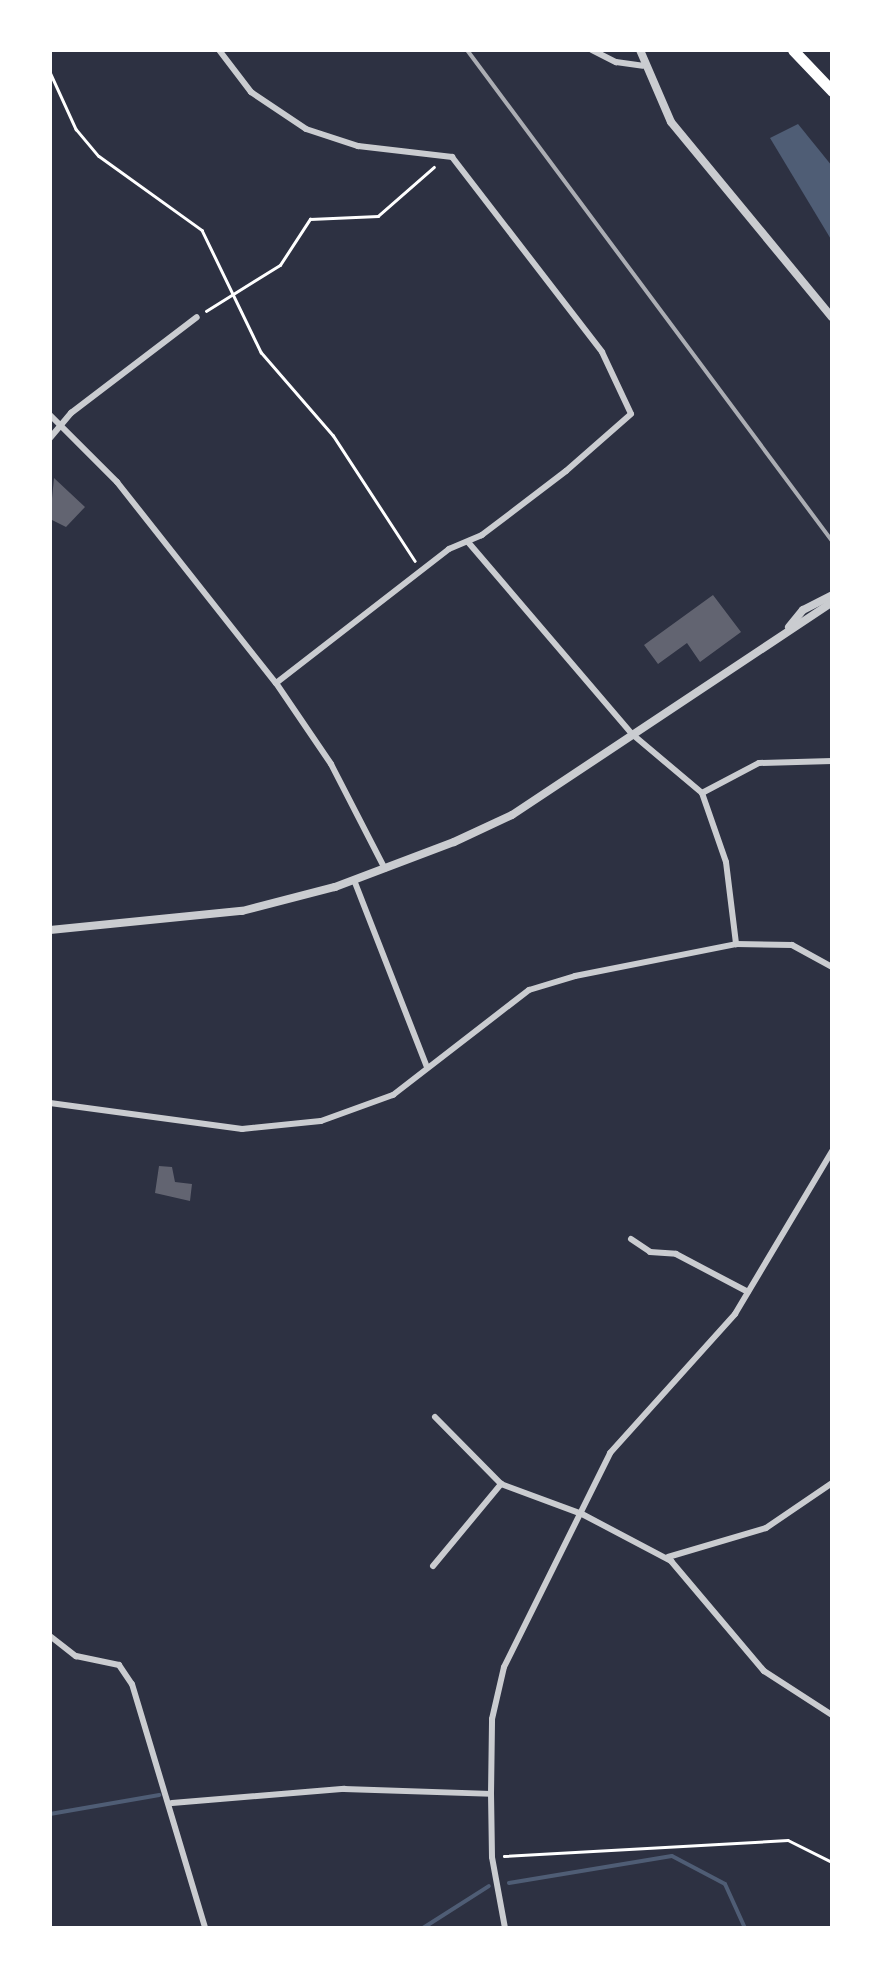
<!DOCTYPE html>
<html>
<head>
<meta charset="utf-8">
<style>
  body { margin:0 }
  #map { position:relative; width:882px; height:1978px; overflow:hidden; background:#2d3142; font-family:"Exo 2",sans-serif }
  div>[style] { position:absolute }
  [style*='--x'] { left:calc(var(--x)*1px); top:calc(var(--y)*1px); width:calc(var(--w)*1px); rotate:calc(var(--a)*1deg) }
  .water>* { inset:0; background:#4f5d75 }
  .stream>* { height:4px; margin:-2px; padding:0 2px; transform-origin:2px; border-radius:2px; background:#4f5d75 }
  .building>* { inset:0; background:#626471 }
  .path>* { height:2.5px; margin:-1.25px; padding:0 1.25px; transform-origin:1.25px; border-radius:1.25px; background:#fff }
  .minor>* { height:6px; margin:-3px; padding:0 3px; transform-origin:3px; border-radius:3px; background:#caccd0 }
  .tertiary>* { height:8px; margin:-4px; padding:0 4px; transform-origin:4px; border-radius:4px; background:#caccd0 }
  .motorway>* { height:11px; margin:-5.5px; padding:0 5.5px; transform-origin:5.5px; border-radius:5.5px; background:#fff }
  .rail>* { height:4px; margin:-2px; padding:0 2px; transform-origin:2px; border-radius:2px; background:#abadb3 }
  span { translate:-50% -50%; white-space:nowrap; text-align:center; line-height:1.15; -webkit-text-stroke:9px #fff; paint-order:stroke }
  .frame { position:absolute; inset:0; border:52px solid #fff; pointer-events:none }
</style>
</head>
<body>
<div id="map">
  <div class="water">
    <i style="clip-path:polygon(798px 124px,832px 166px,832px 241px,770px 138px)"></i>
  </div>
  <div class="stream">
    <i style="--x:50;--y:1814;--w:111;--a:-9.9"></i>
    <i style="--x:509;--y:1883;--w:165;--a:-9.4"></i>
    <i style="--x:672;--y:1856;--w:60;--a:27.8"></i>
    <i style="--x:725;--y:1884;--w:48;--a:65.6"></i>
    <i style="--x:423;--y:1928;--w:78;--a:-32.5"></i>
  </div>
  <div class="building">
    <i style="clip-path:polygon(54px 478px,85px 507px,66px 527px,50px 519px)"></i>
    <i style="clip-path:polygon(713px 595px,741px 632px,700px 662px,687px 643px,658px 664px,644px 645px)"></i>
    <i style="clip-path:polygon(159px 1166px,172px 1167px,175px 1182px,192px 1184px,190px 1201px,155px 1193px)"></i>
  </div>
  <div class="path">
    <i style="--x:50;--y:72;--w:63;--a:65.5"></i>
    <i style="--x:76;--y:129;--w:35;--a:50"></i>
    <i style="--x:99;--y:156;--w:127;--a:35.7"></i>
    <i style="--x:202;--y:230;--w:136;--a:64.2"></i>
    <i style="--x:261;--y:352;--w:110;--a:49.1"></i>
    <i style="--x:333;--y:435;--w:150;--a:56.9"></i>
    <i style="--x:206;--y:311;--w:87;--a:-31.9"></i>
    <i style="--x:280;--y:265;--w:55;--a:-56.9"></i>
    <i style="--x:310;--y:219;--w:68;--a:-2.5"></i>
    <i style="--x:378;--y:216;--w:74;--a:-41.2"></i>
    <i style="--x:504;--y:1856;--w:284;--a:-3.2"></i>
    <i style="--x:788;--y:1840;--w:49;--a:26.6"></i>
  </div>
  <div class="minor">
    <i style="--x:219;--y:50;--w:53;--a:52.7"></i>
    <i style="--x:251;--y:92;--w:66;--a:33.9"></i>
    <i style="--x:306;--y:129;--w:55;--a:18.1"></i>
    <i style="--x:358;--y:146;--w:95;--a:6.7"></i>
    <i style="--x:452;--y:157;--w:246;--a:52.4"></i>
    <i style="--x:602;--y:352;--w:68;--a:64.9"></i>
    <i style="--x:631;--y:414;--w:86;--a:138.8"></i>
    <i style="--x:566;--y:471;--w:106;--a:142.7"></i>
    <i style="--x:482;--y:535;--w:36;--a:157"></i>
    <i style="--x:449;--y:549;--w:219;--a:142.2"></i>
    <i style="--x:592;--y:50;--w:27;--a:27"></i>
    <i style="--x:616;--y:62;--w:27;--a:8"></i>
    <i style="--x:50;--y:415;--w:95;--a:45"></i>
    <i style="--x:117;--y:482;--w:256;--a:51.7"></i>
    <i style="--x:276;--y:683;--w:98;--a:55.8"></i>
    <i style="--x:331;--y:764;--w:118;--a:62.8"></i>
    <i style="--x:50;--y:438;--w:33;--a:-50"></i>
    <i style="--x:71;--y:413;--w:158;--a:-37.3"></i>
    <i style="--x:468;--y:542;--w:253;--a:49.5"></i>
    <i style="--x:632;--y:734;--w:92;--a:40.1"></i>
    <i style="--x:702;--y:793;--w:73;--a:70.8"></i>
    <i style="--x:726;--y:862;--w:83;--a:83"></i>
    <i style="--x:702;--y:793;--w:64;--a:-27.8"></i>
    <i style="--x:759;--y:763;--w:73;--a:-1.6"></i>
    <i style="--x:354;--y:880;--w:201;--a:68.7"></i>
    <i style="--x:50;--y:1103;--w:194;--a:7.7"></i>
    <i style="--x:242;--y:1129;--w:79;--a:-5.8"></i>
    <i style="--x:321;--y:1121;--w:77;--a:-19.9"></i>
    <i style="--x:393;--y:1095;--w:172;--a:-37.7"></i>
    <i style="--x:529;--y:990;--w:48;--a:-16.9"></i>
    <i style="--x:575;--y:976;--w:164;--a:-11.2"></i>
    <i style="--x:736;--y:944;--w:56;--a:1"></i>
    <i style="--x:792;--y:945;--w:46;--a:28.8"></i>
    <i style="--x:631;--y:1239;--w:23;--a:34"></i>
    <i style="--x:650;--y:1252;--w:26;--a:4"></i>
    <i style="--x:676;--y:1254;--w:81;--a:27.8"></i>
    <i style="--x:435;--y:1417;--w:94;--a:45.4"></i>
    <i style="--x:668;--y:1557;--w:102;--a:-16.5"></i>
    <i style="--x:766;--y:1528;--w:80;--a:-34.3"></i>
    <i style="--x:433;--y:1566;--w:107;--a:-50.3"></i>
    <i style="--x:501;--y:1484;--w:86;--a:20.3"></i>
    <i style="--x:582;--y:1514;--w:101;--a:27.8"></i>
    <i style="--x:671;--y:1561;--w:144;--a:49.8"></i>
    <i style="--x:764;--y:1671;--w:81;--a:32.9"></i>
    <i style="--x:50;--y:1636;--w:33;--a:38"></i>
    <i style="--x:76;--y:1656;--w:44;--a:11.8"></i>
    <i style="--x:119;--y:1665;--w:23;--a:56"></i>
    <i style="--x:132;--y:1684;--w:255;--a:73.3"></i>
    <i style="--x:172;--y:1803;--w:173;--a:-4.7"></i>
    <i style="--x:344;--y:1789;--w:147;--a:1.9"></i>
    <i style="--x:505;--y:1928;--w:72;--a:-100.4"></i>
    <i style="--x:492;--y:1857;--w:63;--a:-90.9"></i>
    <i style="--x:491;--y:1794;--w:75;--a:-89.2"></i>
    <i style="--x:492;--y:1719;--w:53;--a:-77"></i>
    <i style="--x:504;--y:1667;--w:239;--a:-63.6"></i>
    <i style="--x:610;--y:1453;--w:187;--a:-48"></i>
    <i style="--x:735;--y:1314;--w:190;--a:-59.2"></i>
  </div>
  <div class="tertiary">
    <i style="--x:640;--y:50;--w:78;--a:66.7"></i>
    <i style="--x:671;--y:122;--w:253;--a:50.5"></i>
    <i style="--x:789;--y:627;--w:22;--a:-51"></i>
    <i style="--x:803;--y:610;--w:33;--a:-27"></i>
    <i style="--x:50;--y:930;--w:193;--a:-5.7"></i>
    <i style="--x:242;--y:911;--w:96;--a:-14.5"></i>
    <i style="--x:335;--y:887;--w:127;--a:-20.7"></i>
    <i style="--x:454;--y:842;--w:64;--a:-25"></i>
    <i style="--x:512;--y:815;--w:384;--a:-33.6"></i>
  </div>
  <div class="motorway">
    <i style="--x:793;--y:50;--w:57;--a:46.4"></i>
  </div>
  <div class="rail">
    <i style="--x:467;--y:50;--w:612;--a:53.37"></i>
  </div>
  <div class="frame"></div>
</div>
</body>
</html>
